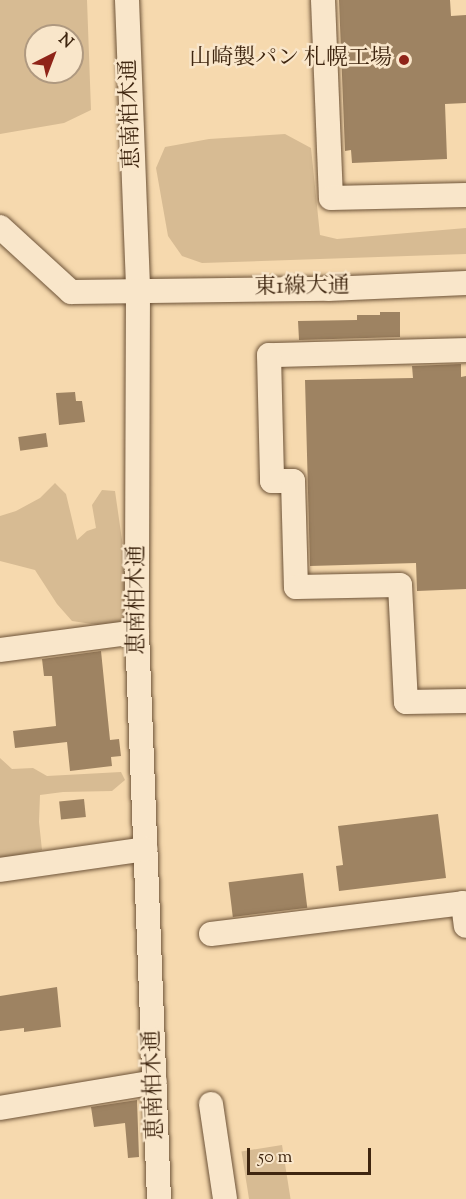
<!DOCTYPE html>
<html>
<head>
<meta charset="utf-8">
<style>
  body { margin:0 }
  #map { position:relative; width:466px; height:1199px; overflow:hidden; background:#f6d9ae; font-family:"Sorts Mill Goudy","Noto Serif JP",serif }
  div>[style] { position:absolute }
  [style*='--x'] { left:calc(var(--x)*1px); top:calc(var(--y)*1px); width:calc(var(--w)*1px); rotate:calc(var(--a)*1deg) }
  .green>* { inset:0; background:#d7bb93; transform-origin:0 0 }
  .building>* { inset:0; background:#9e8362; transform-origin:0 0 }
  .roads { filter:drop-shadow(0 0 2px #6d5338) drop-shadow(0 0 2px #6d5338) }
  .minor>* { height:24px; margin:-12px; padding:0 12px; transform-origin:12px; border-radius:12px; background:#f9e6ca }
  .dots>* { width:16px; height:16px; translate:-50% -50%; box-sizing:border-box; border:3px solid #f9e6ca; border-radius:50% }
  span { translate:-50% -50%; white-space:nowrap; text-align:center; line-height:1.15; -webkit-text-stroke:5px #f9e6ca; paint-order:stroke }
  .poi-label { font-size:22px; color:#3f2610 }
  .right { translate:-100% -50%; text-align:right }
  .street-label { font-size:22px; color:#3f2610 }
  .north { position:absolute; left:24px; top:24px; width:60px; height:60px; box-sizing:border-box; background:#f9e6ca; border:2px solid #af9980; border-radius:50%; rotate:42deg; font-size:16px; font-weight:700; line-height:24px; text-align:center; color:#3f2610 }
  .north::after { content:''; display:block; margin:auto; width:21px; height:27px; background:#8f2418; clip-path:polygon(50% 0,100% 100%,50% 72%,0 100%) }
  .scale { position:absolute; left:247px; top:1148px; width:124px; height:27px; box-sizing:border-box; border:3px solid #3f2610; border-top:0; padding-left:8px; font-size:18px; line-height:21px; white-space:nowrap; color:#3f2610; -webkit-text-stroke:4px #f9e6ca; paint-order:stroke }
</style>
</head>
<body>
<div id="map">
  <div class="green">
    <i style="clip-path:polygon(evenodd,0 0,87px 0,91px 110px,64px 123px,0 134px,0 0,36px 36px,72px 36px,72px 72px,36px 72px,36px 36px)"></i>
    <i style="clip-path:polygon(285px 134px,311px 148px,320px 235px,337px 239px,466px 228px,466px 254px,202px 263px,182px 256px,168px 236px,156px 168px,165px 147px,209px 139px)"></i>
    <i style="clip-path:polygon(55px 483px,66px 494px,77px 540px,87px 531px,96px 528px,92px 505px,102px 490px,115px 491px,127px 575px,128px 621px,105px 626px,72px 621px,57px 604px,35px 570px,0 561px,0 516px,16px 511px,40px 498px)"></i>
    <i style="clip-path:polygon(0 758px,12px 769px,33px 768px,47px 776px,121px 772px,125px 780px,112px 791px,63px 792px,40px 795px,39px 822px,42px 850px,0 859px)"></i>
    <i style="left:282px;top:1145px;width:55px;height:41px;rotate:81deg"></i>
  </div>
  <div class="building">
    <i style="clip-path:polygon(339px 0,450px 0,451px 16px,466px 15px,466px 103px,445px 104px,447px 159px,352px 163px,351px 150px,345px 151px)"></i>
    <i style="clip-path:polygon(380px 312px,400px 312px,400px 337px,299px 340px,298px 321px,357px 320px,357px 315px,380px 315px)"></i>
    <i style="clip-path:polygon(461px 364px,461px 377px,466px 376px,466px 589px,417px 591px,416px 563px,310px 566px,305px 380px,413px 378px,412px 366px)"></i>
    <i style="clip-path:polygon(75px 392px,76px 401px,82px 401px,85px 422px,59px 425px,56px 393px)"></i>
    <i style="left:46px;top:433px;width:14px;height:28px;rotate:82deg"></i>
    <i style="clip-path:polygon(101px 651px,110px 740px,119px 739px,121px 756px,111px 757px,112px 766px,70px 771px,67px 742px,15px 748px,13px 731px,56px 726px,52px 676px,44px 676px,42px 659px)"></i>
    <i style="left:84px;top:799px;width:18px;height:25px;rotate:84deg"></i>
    <i style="clip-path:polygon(438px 814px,446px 878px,339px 891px,336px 866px,343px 865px,338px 826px)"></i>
    <i style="left:303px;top:873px;width:35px;height:75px;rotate:83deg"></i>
    <i style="clip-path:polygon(57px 987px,61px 1027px,24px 1032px,24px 1028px,0 1031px,0 996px)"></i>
    <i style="clip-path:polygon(137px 1100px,139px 1157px,128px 1158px,125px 1123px,94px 1127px,91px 1107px)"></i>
  </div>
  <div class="roads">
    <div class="minor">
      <i style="--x:127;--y:0;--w:289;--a:87.8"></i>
      <i style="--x:138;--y:289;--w:343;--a:90.2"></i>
      <i style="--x:137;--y:632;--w:567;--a:87.78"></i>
      <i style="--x:323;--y:0;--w:198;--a:87.7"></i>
      <i style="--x:331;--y:198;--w:135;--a:-1.3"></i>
      <i style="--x:0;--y:227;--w:96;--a:42.5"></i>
      <i style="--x:71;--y:292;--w:257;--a:-0.7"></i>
      <i style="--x:328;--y:289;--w:138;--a:-2.5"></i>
      <i style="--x:466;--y:350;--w:197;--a:178.5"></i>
      <i style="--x:269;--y:355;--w:126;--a:88.6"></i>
      <i style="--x:272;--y:481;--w:21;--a:0"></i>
      <i style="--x:293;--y:481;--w:106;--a:88.4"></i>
      <i style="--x:296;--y:587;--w:104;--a:-1.1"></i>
      <i style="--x:400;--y:585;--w:117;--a:87.1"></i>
      <i style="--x:406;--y:702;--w:60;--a:-1"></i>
      <i style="--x:0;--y:650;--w:138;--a:-7.5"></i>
      <i style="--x:0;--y:870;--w:147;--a:-8.2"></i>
      <i style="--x:211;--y:934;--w:254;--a:-7"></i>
      <i style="--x:463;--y:903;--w:23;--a:83"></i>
      <i style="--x:211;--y:1104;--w:96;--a:81.6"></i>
      <i style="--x:0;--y:1108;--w:157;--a:-9.5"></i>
    </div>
  </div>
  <div class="dots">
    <i style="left:404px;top:60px;background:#8f2418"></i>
  </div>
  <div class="poi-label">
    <span class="right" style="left:392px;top:60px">山崎製パン 札幌工場</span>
  </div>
  <div class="street-label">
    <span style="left:132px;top:114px;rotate:-92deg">恵南柏木通</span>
    <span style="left:302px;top:288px;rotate:-1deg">東1線大通</span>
    <span style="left:138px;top:600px;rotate:-90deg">恵南柏木通</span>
    <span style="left:155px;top:1085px;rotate:-92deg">恵南柏木通</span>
  </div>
  <div class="north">N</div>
  <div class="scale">50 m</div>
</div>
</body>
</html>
